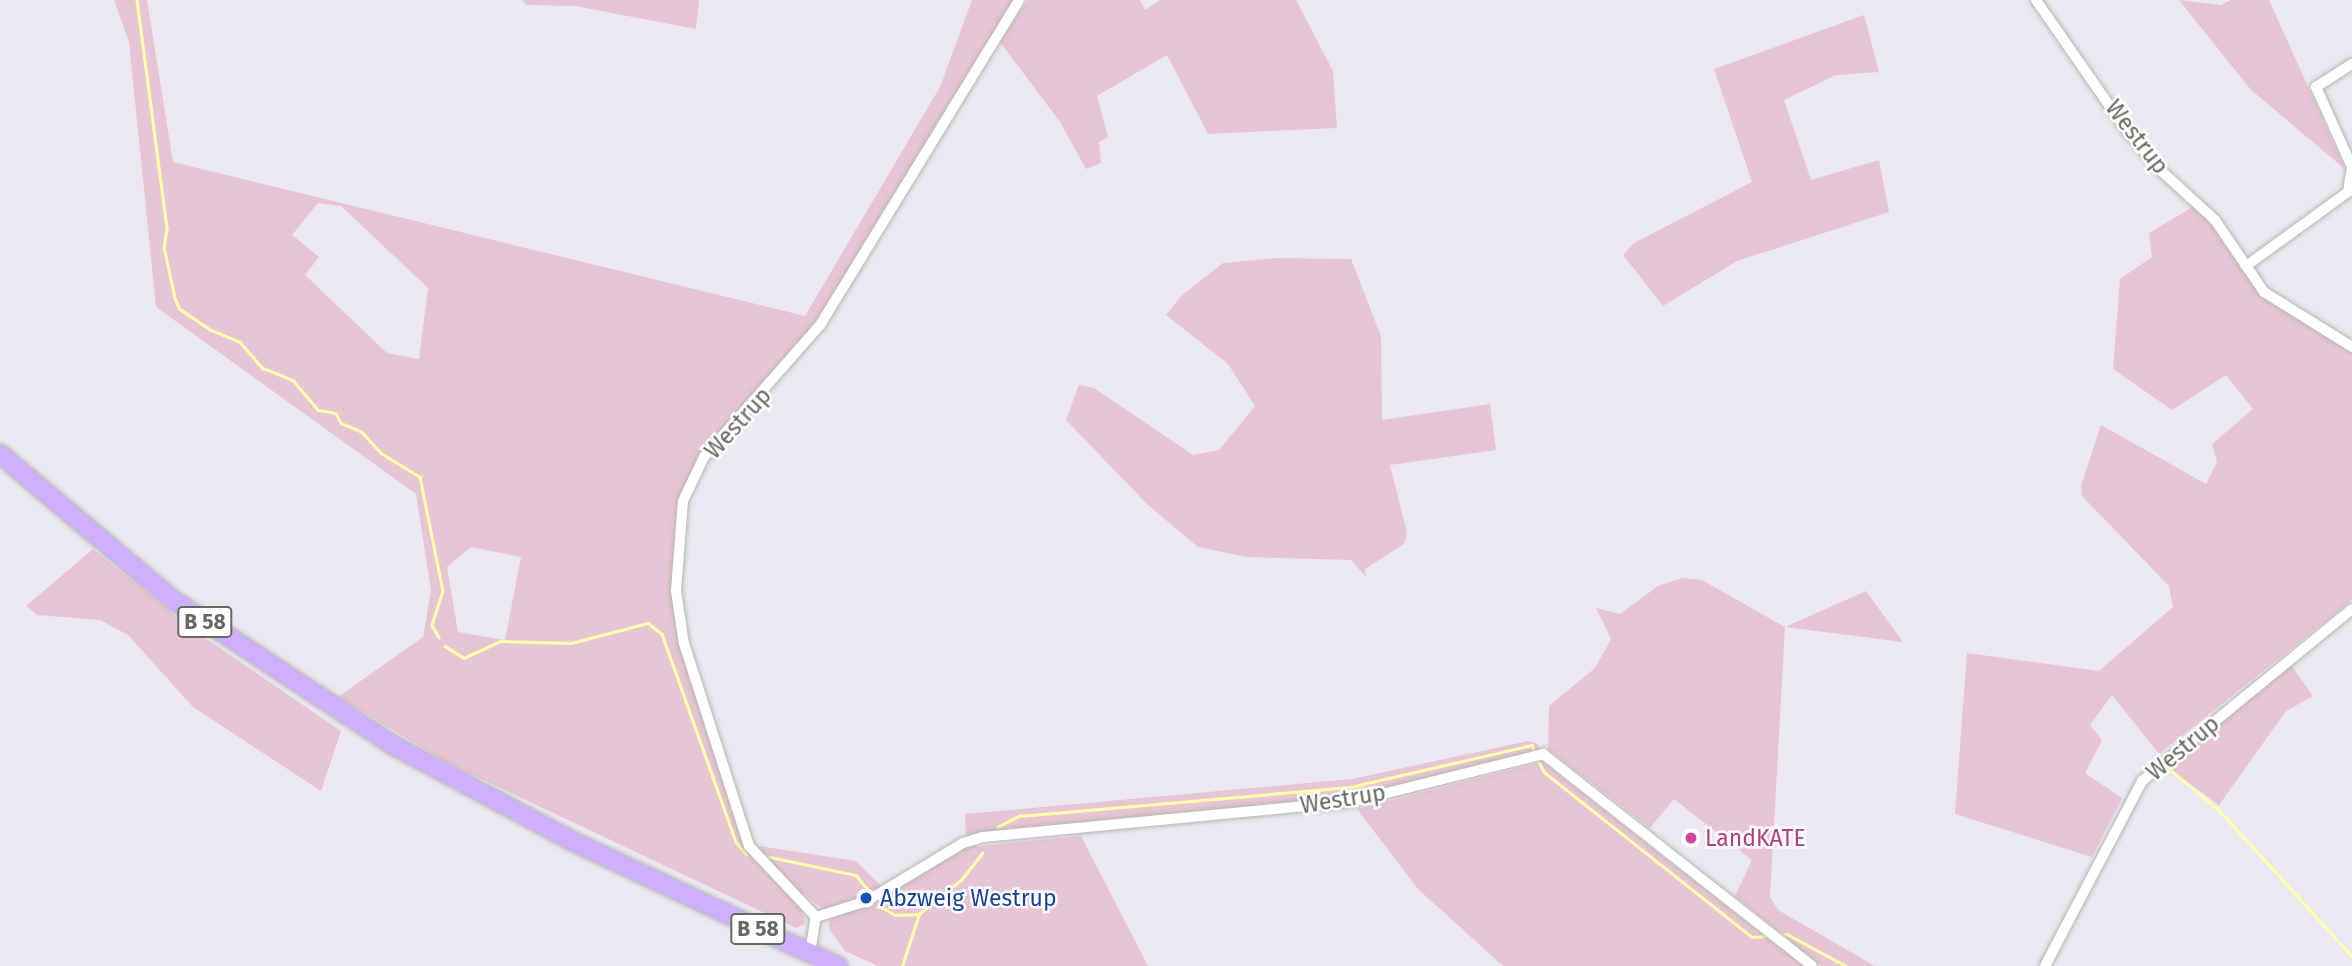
<!DOCTYPE html>
<html>
<head>
<meta charset="utf-8">
<style>
  body { margin:0 }
  #map { position:relative; width:2352px; height:966px; overflow:hidden; background:#ebe8f1; font-family:"Fira Sans",sans-serif }
  div>[style] { position:absolute }
  [style*='--x'] { left:calc(var(--x)*1px); top:calc(var(--y)*1px); width:calc(var(--w)*1px); rotate:calc(var(--a)*1deg) }
  .green>* { inset:0; background:#e8c5d4 }
  .stream>* { height:2.5px; margin:-1.25px; padding:0 1.25px; transform-origin:1.25px; border-radius:1.25px; background:#ffa }
  .roads { filter:drop-shadow(0 0 2px #b6b7b0) drop-shadow(0 0 2px #b6b7b0) }
  .street>* { height:10px; margin:-5px; padding:0 5px; transform-origin:5px; border-radius:5px; background:#fff }
  .primary>* { height:18px; margin:-9px; padding:0 9px; transform-origin:9px; border-radius:9px; background:#cfafff }
  .dots>* { width:19px; height:19px; translate:-50% -50%; box-sizing:border-box; border:4px solid #fff; border-radius:50% }
  span { translate:-50% -50%; white-space:nowrap; text-align:center; line-height:1.15; -webkit-text-stroke:5px #fff; paint-order:stroke }
  .shield-label span { padding:2px 5px; background:#fff; border:2px solid; border-radius:5px; -webkit-text-stroke-width:0 }
  .shield-label { font-size:21px; color:#67685f; font-weight:700 }
  .street-label { font-size:23px; color:#67685f }
  .hotel-label { font-size:23px; color:#b23c85 }
  .left { translate:0 -50%; text-align:left }
  .transit-label { font-size:23px; color:#164399 }
</style>
</head>
<body>
<div id="map">
  <div class="green">
    <i style="clip-path:polygon(evenodd,114px 0,147px 0,173px 162px,805px 316px,940px 87px,972px 0,1017px 0,819px 322px,701px 456px,679px 501px,672px 592px,746px 847px,771px 878px,800px 900px,805px 924px,796px 928px,448px 763px,338px 697px,423px 637px,431px 590px,416px 494px,156px 307px,129px 42px,114px 0,318px 203px,341px 206px,428px 288px,419px 359px,387px 353px,305px 275px,319px 257px,292px 235px,318px 203px,114px 0,471px 547px,521px 557px,505px 640px,458px 632px,447px 567px,471px 547px)"></i>
    <i style="clip-path:polygon(522px 0,699px 0,696px 29px,575px 6px,527px 5px)"></i>
    <i style="clip-path:polygon(1028px 0,1140px 0,1145px 10px,1160px 0,1296px 0,1333px 71px,1337px 128px,1208px 134px,1167px 55px,1097px 96px,1108px 137px,1099px 142px,1101px 163px,1086px 169px,1060px 122px,1000px 42px)"></i>
    <i style="clip-path:polygon(2179px 0,2221px 5px,2231px 0,2269px 0,2345px 169px,2251px 90px)"></i>
    <i style="clip-path:polygon(1864px 15px,1879px 72px,1836px 75px,1784px 100px,1811px 180px,1879px 160px,1889px 212px,1737px 261px,1663px 306px,1623px 255px,1634px 243px,1752px 182px,1714px 69px)"></i>
    <i style="clip-path:polygon(2196px 205px,2263px 294px,2352px 350px,2352px 600px,2159px 754px,2112px 695px,2090px 725px,2102px 740px,2085px 773px,2122px 798px,2092px 857px,1955px 814px,1967px 653px,2099px 671px,2173px 607px,2169px 586px,2082px 496px,2081px 486px,2101px 425px,2206px 484px,2217px 462px,2212px 444px,2253px 409px,2226px 375px,2172px 410px,2113px 369px,2120px 279px,2152px 257px,2149px 233px)"></i>
    <i style="clip-path:polygon(1276px 258px,1351px 259px,1381px 336px,1382px 420px,1490px 404px,1496px 450px,1390px 465px,1407px 533px,1404px 544px,1365px 569px,1366px 577px,1351px 560px,1247px 557px,1198px 547px,1147px 504px,1066px 420px,1079px 385px,1094px 388px,1193px 455px,1219px 450px,1255px 406px,1228px 364px,1166px 315px,1181px 296px,1223px 263px)"></i>
    <i style="clip-path:polygon(93px 549px,189px 627px,341px 731px,321px 791px,193px 707px,128px 635px,100px 620px,37px 615px,26px 606px)"></i>
    <i style="clip-path:polygon(1683px 578px,1702px 580px,1785px 627px,1866px 591px,1903px 642px,1785px 627px,1770px 897px,1778px 910px,1875px 966px,1821px 966px,1735px 896px,1752px 860px,1674px 799px,1650px 828px,1548px 749px,1549px 706px,1595px 668px,1611px 639px,1596px 608px,1620px 614px,1658px 586px)"></i>
    <i style="clip-path:polygon(2291px 665px,2313px 696px,2286px 711px,2219px 805px,2167px 767px)"></i>
    <i style="clip-path:polygon(1528px 741px,1538px 744px,1540px 753px,1354px 800px,966px 838px,965px 814px,1352px 779px)"></i>
    <i style="clip-path:polygon(1543px 762px,1770px 940px,1806px 966px,1503px 966px,1418px 889px,1357px 809px)"></i>
    <i style="clip-path:polygon(1081px 836px,1148px 966px,878px 966px,845px 951px,829px 929px,830px 917px,869px 903px,962px 848px)"></i>
    <i style="clip-path:polygon(752px 845px,856px 861px,882px 887px,826px 911px,776px 874px)"></i>
  </div>
  <div class="stream">
    <i style="--x:137;--y:0;--w:231;--a:82.5"></i>
    <i style="--x:167;--y:229;--w:18;--a:99"></i>
    <i style="--x:164;--y:247;--w:52;--a:77.8"></i>
    <i style="--x:175;--y:298;--w:12;--a:66"></i>
    <i style="--x:180;--y:309;--w:37;--a:34"></i>
    <i style="--x:211;--y:330;--w:31;--a:22"></i>
    <i style="--x:240;--y:342;--w:35;--a:49"></i>
    <i style="--x:263;--y:368;--w:32;--a:22"></i>
    <i style="--x:293;--y:380;--w:39;--a:50"></i>
    <i style="--x:318;--y:410;--w:18;--a:9"></i>
    <i style="--x:336;--y:413;--w:11;--a:63"></i>
    <i style="--x:341;--y:423;--w:23;--a:23"></i>
    <i style="--x:362;--y:432;--w:28;--a:48"></i>
    <i style="--x:381;--y:453;--w:46;--a:31.6"></i>
    <i style="--x:420;--y:477;--w:116;--a:78.6"></i>
    <i style="--x:443;--y:591;--w:36;--a:108"></i>
    <i style="--x:432;--y:625;--w:14;--a:60"></i>
    <i style="--x:445;--y:646;--w:22;--a:32"></i>
    <i style="--x:464;--y:658;--w:40;--a:-25"></i>
    <i style="--x:500;--y:641;--w:71;--a:1.6"></i>
    <i style="--x:571;--y:643;--w:80;--a:-14.6"></i>
    <i style="--x:648;--y:623;--w:18;--a:38"></i>
    <i style="--x:662;--y:634;--w:221;--a:70.4"></i>
    <i style="--x:736;--y:842;--w:16;--a:50"></i>
    <i style="--x:1538;--y:760;--w:13;--a:63"></i>
    <i style="--x:1544;--y:772;--w:265;--a:38.4"></i>
    <i style="--x:1752;--y:937;--w:15;--a:-4"></i>
    <i style="--x:2167;--y:767;--w:69;--a:39.7"></i>
    <i style="--x:2220;--y:811;--w:196;--a:47.7"></i>
    <i style="--x:997;--y:827;--w:25;--a:-27"></i>
    <i style="--x:1019;--y:816;--w:332;--a:-5"></i>
    <i style="--x:1350;--y:787;--w:187;--a:-13"></i>
    <i style="--x:1532;--y:745;--w:9;--a:69"></i>
    <i style="--x:765;--y:856;--w:93;--a:11.8"></i>
    <i style="--x:856;--y:875;--w:22;--a:51"></i>
    <i style="--x:880;--y:906;--w:17;--a:31"></i>
    <i style="--x:895;--y:915;--w:24;--a:-2"></i>
    <i style="--x:1777;--y:935;--w:10;--a:-6"></i>
    <i style="--x:1787;--y:934;--w:67;--a:28.5"></i>
    <i style="--x:902;--y:966;--w:55;--a:-71.9"></i>
    <i style="--x:919;--y:914;--w:55;--a:-39.1"></i>
    <i style="--x:962;--y:879;--w:33;--a:-52"></i>
  </div>
  <div class="roads">
    <div class="street">
      <i style="--x:2036;--y:0;--w:156;--a:55.2"></i>
      <i style="--x:2125;--y:128;--w:52;--a:50.5"></i>
      <i style="--x:2158;--y:168;--w:77;--a:42.4"></i>
      <i style="--x:2215;--y:220;--w:87;--a:55.8"></i>
      <i style="--x:2264;--y:292;--w:104;--a:32"></i>
      <i style="--x:2246;--y:266;--w:126;--a:-36"></i>
      <i style="--x:2348;--y:192;--w:25;--a:-81"></i>
      <i style="--x:2352;--y:167;--w:88;--a:-114.2"></i>
      <i style="--x:2316;--y:87;--w:43;--a:-32.6"></i>
      <i style="--x:816;--y:917;--w:53;--a:-17.4"></i>
      <i style="--x:867;--y:901;--w:112;--a:-31.1"></i>
      <i style="--x:963;--y:843;--w:21;--a:-17"></i>
      <i style="--x:983;--y:837;--w:374;--a:-5.5"></i>
      <i style="--x:1355;--y:801;--w:194;--a:-14"></i>
      <i style="--x:1543;--y:754;--w:342;--a:38.2"></i>
      <i style="--x:810;--y:953;--w:36;--a:-81"></i>
      <i style="--x:816;--y:917;--w:98;--a:-133.3"></i>
      <i style="--x:749;--y:846;--w:212;--a:-107.8"></i>
      <i style="--x:684;--y:644;--w:54;--a:-98.6"></i>
      <i style="--x:676;--y:591;--w:90;--a:-85.6"></i>
      <i style="--x:683;--y:501;--w:49;--a:-64.5"></i>
      <i style="--x:704;--y:457;--w:176;--a:-48.7"></i>
      <i style="--x:820;--y:325;--w:381;--a:-58.5"></i>
      <i style="--x:2045;--y:966;--w:209;--a:-62.3"></i>
      <i style="--x:2142;--y:781;--w:271;--a:-39.3"></i>
    </div>
    <div class="primary">
      <i style="--x:0;--y:454;--w:226;--a:40.2"></i>
      <i style="--x:173;--y:600;--w:263;--a:33.4"></i>
      <i style="--x:393;--y:745;--w:205;--a:28.2"></i>
      <i style="--x:574;--y:842;--w:292;--a:25.2"></i>
    </div>
  </div>
  <div class="dots">
    <i style="left:1691px;top:838px;background:#d1479c"></i>
    <i style="left:866px;top:898px;background:#1a4fb4"></i>
  </div>
  <div class="shield-label">
    <span style="left:205px;top:622px">B 58</span>
    <span style="left:758px;top:929px">B 58</span>
  </div>
  <div class="street-label">
    <span style="left:2137px;top:137px;rotate:52deg">Westrup</span>
    <span style="left:738px;top:423px;rotate:-48deg">Westrup</span>
    <span style="left:2183px;top:748px;rotate:-40deg">Westrup</span>
    <span style="left:1343px;top:799px;rotate:-9deg">Westrup</span>
  </div>
  <div class="hotel-label">
    <span class="left" style="left:1705px;top:838px">LandKATE</span>
  </div>
  <div class="transit-label">
    <span class="left" style="left:880px;top:898px">Abzweig Westrup</span>
  </div>
</div>
</body>
</html>
